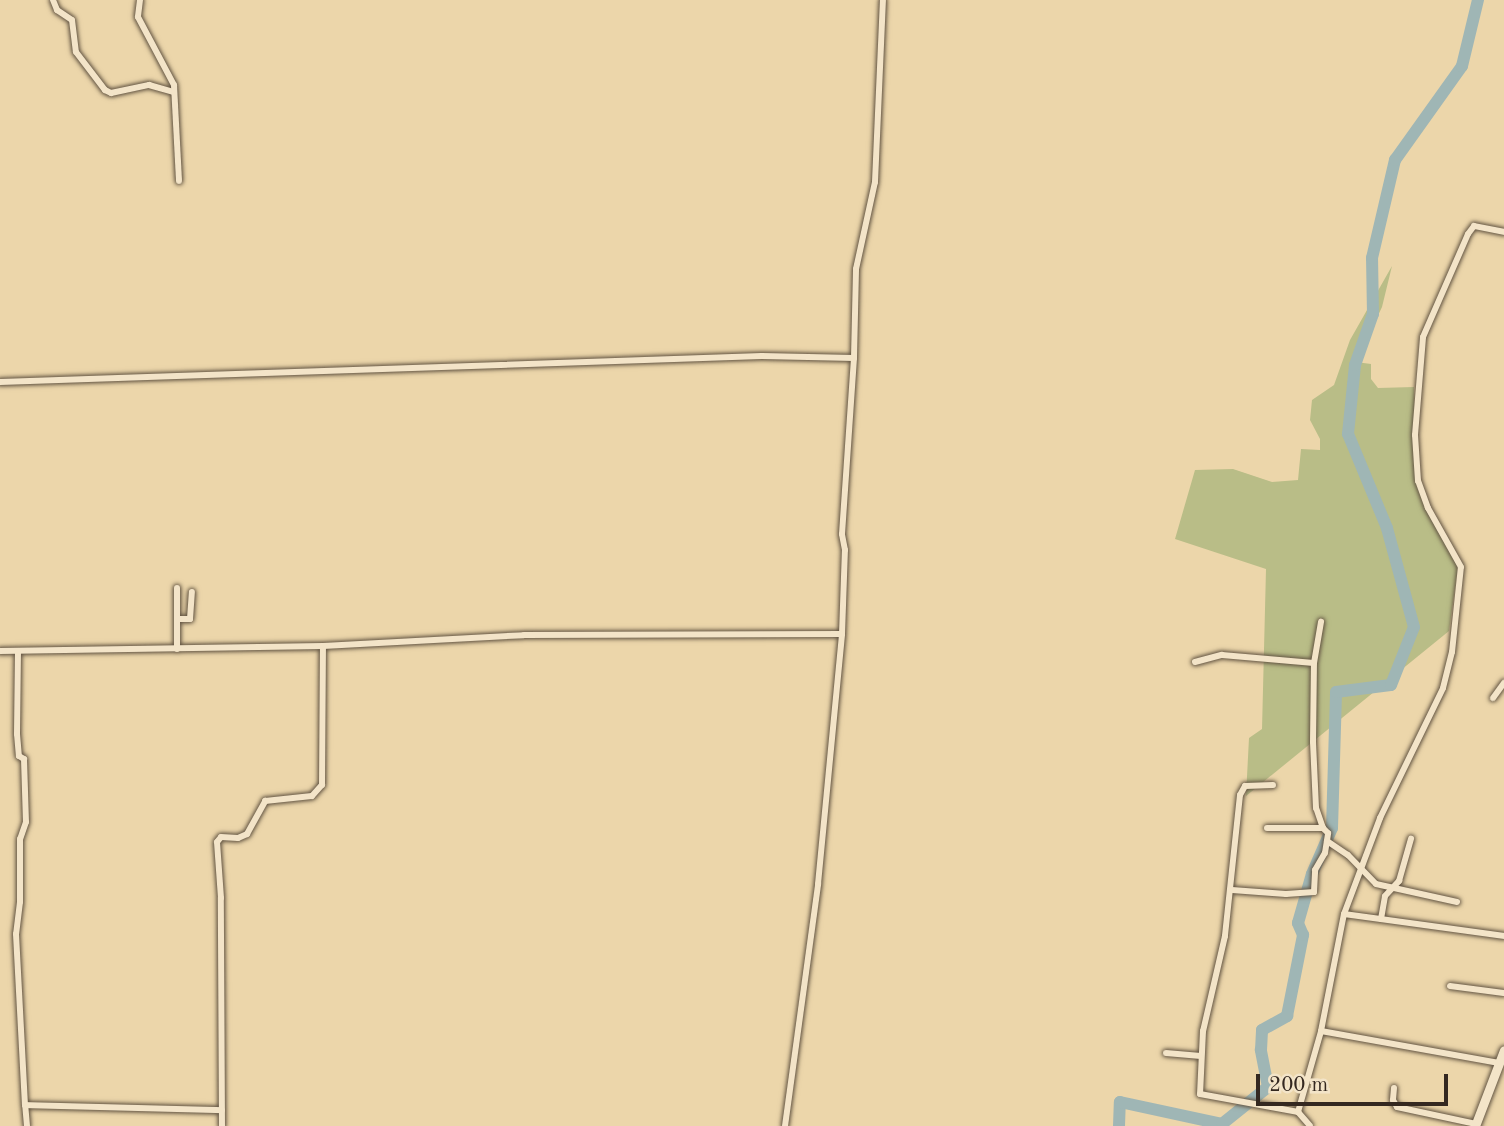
<!DOCTYPE html>
<html>
<head>
<meta charset="utf-8">
<style>
  body { margin:0 }
  #map { position:relative; width:1504px; height:1126px; overflow:hidden; background:#ecd6aa; font-family:"Old Standard TT",serif }
  div>[style] { position:absolute }
  [style*='--x'] { left:calc(var(--x)*1px); top:calc(var(--y)*1px); width:calc(var(--w)*1px); rotate:calc(var(--a)*1deg) }
  .green>* { inset:0; background:#b9bd87 }
  .river>* { height:12px; margin:-6px; padding:0 6px; transform-origin:6px; border-radius:6px; background:#9fb6b5 }
  .roads { filter:drop-shadow(0 0 2px #625442) drop-shadow(0 0 2px #625442) }
  .street>* { height:6px; margin:-3px; padding:0 3px; transform-origin:3px; border-radius:3px; background:#f3e4c8 }
  .secondary>* { height:9px; margin:-4.5px; padding:0 4.5px; transform-origin:4.5px; border-radius:4.5px; background:#f3e4c8 }
  span { translate:-50% -50%; white-space:nowrap; text-align:center; line-height:1.15; -webkit-text-stroke:6px #f3e4c8; paint-order:stroke }
  .scale { position:absolute; left:1256px; top:1074px; width:192px; height:32px; box-sizing:border-box; border:4px solid #342820; border-top:0; padding-left:9px; font-size:21px; line-height:24px; white-space:nowrap; color:#342820; -webkit-text-stroke:5px #f3e4c8; paint-order:stroke }
</style>
</head>
<body>
<div id="map">
  <div class="green">
    <i style="clip-path:polygon(1392px 266px,1382px 307px,1356px 362px,1371px 364px,1371px 379px,1378px 388px,1414px 387px,1416px 481px,1458px 566px,1449px 631px,1246px 796px,1249px 738px,1262px 729px,1266px 569px,1175px 539px,1195px 470px,1233px 469px,1272px 482px,1298px 480px,1301px 449px,1320px 450px,1320px 439px,1310px 420px,1312px 400px,1334px 385px,1350px 340px)"></i>
  </div>
  <div class="river">
    <i style="--x:1119;--y:1126;--w:24;--a:-88"></i>
    <i style="--x:1120;--y:1102;--w:104;--a:12.2"></i>
    <i style="--x:1222;--y:1124;--w:59;--a:-38.8"></i>
    <i style="--x:1268;--y:1087;--w:38;--a:-101"></i>
    <i style="--x:1261;--y:1050;--w:20;--a:-87"></i>
    <i style="--x:1262;--y:1030;--w:29;--a:-29"></i>
    <i style="--x:1287;--y:1016;--w:83;--a:-78.8"></i>
    <i style="--x:1303;--y:935;--w:13;--a:-113"></i>
    <i style="--x:1298;--y:923;--w:51;--a:-74.1"></i>
    <i style="--x:1312;--y:874;--w:50;--a:-66.5"></i>
    <i style="--x:1332;--y:828;--w:136;--a:-88.3"></i>
    <i style="--x:1336;--y:692;--w:55;--a:-7.3"></i>
    <i style="--x:1391;--y:685;--w:62;--a:-68.4"></i>
    <i style="--x:1414;--y:627;--w:103;--a:-105.3"></i>
    <i style="--x:1387;--y:528;--w:102;--a:-112.5"></i>
    <i style="--x:1348;--y:434;--w:69;--a:-84.2"></i>
    <i style="--x:1355;--y:365;--w:54;--a:-70.6"></i>
    <i style="--x:1373;--y:314;--w:56;--a:-91"></i>
    <i style="--x:1372;--y:258;--w:101;--a:-76.8"></i>
    <i style="--x:1395;--y:160;--w:115;--a:-54.5"></i>
    <i style="--x:1462;--y:66;--w:68;--a:-76.4"></i>
  </div>
  <div class="roads">
    <div class="street">
      <i style="--x:53;--y:0;--w:11;--a:68"></i>
      <i style="--x:57;--y:10;--w:18;--a:34"></i>
      <i style="--x:72;--y:20;--w:32;--a:83"></i>
      <i style="--x:76;--y:52;--w:48;--a:52.7"></i>
      <i style="--x:105;--y:90;--w:7;--a:27"></i>
      <i style="--x:111;--y:93;--w:39;--a:-12"></i>
      <i style="--x:149;--y:85;--w:26;--a:16"></i>
      <i style="--x:140;--y:0;--w:17;--a:97"></i>
      <i style="--x:138;--y:17;--w:77;--a:62.1"></i>
      <i style="--x:174;--y:85;--w:96;--a:87"></i>
      <i style="--x:0;--y:382;--w:762;--a:-1.95"></i>
      <i style="--x:762;--y:356;--w:92;--a:1.2"></i>
      <i style="--x:178;--y:619;--w:12;--a:0"></i>
      <i style="--x:190;--y:619;--w:27;--a:-86"></i>
      <i style="--x:177;--y:649;--w:61;--a:-90"></i>
      <i style="--x:0;--y:651;--w:323;--a:-0.9"></i>
      <i style="--x:323;--y:646;--w:201;--a:-3.1"></i>
      <i style="--x:524;--y:635;--w:318;--a:-0.2"></i>
      <i style="--x:18;--y:651;--w:83;--a:90.7"></i>
      <i style="--x:17;--y:734;--w:22;--a:85"></i>
      <i style="--x:19;--y:756;--w:6;--a:31"></i>
      <i style="--x:24;--y:759;--w:63;--a:88.2"></i>
      <i style="--x:26;--y:822;--w:18;--a:109"></i>
      <i style="--x:20;--y:839;--w:63;--a:90"></i>
      <i style="--x:20;--y:902;--w:32;--a:97"></i>
      <i style="--x:16;--y:934;--w:171;--a:87"></i>
      <i style="--x:1195;--y:662;--w:28;--a:-15"></i>
      <i style="--x:1222;--y:655;--w:92;--a:5"></i>
      <i style="--x:1493;--y:698;--w:19;--a:-54"></i>
      <i style="--x:1273;--y:785;--w:28;--a:178"></i>
      <i style="--x:1245;--y:786;--w:10;--a:119"></i>
      <i style="--x:1240;--y:795;--w:142;--a:96.1"></i>
      <i style="--x:1225;--y:936;--w:98;--a:103"></i>
      <i style="--x:1203;--y:1031;--w:63;--a:92.7"></i>
      <i style="--x:1200;--y:1094;--w:100;--a:10.4"></i>
      <i style="--x:1298;--y:1112;--w:18;--a:49"></i>
      <i style="--x:1267;--y:828;--w:56;--a:0"></i>
      <i style="--x:1327;--y:841;--w:25;--a:34"></i>
      <i style="--x:1348;--y:855;--w:40;--a:46"></i>
      <i style="--x:1376;--y:884;--w:83;--a:12.5"></i>
      <i style="--x:1232;--y:890;--w:54;--a:4.2"></i>
      <i style="--x:1286;--y:894;--w:28;--a:-4"></i>
      <i style="--x:1314;--y:892;--w:22;--a:-87"></i>
      <i style="--x:1315;--y:870;--w:20;--a:-60"></i>
      <i style="--x:1325;--y:853;--w:20;--a:-81"></i>
      <i style="--x:1328;--y:833;--w:7;--a:-135"></i>
      <i style="--x:1323;--y:828;--w:21;--a:-109"></i>
      <i style="--x:1316;--y:808;--w:66;--a:-92.6"></i>
      <i style="--x:1313;--y:742;--w:79;--a:-89.3"></i>
      <i style="--x:1314;--y:663;--w:42;--a:-80.3"></i>
      <i style="--x:1344;--y:914;--w:162;--a:7.8"></i>
      <i style="--x:1381;--y:919;--w:23;--a:-80"></i>
      <i style="--x:1385;--y:896;--w:21;--a:-47"></i>
      <i style="--x:1399;--y:881;--w:44;--a:-74.1"></i>
      <i style="--x:1450;--y:986;--w:54;--a:7.4"></i>
      <i style="--x:1321;--y:1031;--w:181;--a:10.2"></i>
      <i style="--x:1166;--y:1053;--w:35;--a:5"></i>
      <i style="--x:1394;--y:1088;--w:12;--a:95"></i>
      <i style="--x:1393;--y:1100;--w:8;--a:60"></i>
      <i style="--x:1397;--y:1107;--w:81;--a:12.1"></i>
      <i style="--x:1298;--y:1112;--w:84;--a:-74.1"></i>
      <i style="--x:1321;--y:1031;--w:119;--a:-78.9"></i>
      <i style="--x:1344;--y:914;--w:103;--a:-69.4"></i>
      <i style="--x:1380;--y:818;--w:144;--a:-64.1"></i>
      <i style="--x:1443;--y:688;--w:37;--a:-76"></i>
      <i style="--x:1452;--y:652;--w:85;--a:-84"></i>
      <i style="--x:1461;--y:567;--w:68;--a:-119.2"></i>
      <i style="--x:1428;--y:508;--w:29;--a:-110"></i>
      <i style="--x:1418;--y:481;--w:46;--a:-93.7"></i>
      <i style="--x:1415;--y:435;--w:98;--a:-85.3"></i>
      <i style="--x:1423;--y:337;--w:112;--a:-66.4"></i>
      <i style="--x:1468;--y:234;--w:10;--a:-53"></i>
      <i style="--x:1474;--y:226;--w:31;--a:11"></i>
      <i style="--x:27;--y:1126;--w:21;--a:-95"></i>
      <i style="--x:25;--y:1105;--w:197;--a:1.5"></i>
      <i style="--x:222;--y:1126;--w:228;--a:-90.3"></i>
      <i style="--x:221;--y:898;--w:56;--a:-94.1"></i>
      <i style="--x:217;--y:842;--w:6;--a:-51"></i>
      <i style="--x:221;--y:837;--w:17;--a:3"></i>
      <i style="--x:238;--y:838;--w:10;--a:-24"></i>
      <i style="--x:247;--y:834;--w:38;--a:-61"></i>
      <i style="--x:265;--y:801;--w:47;--a:-6.1"></i>
      <i style="--x:312;--y:796;--w:15;--a:-48"></i>
      <i style="--x:322;--y:785;--w:139;--a:-89.6"></i>
      <i style="--x:785;--y:1126;--w:244;--a:-82.2"></i>
      <i style="--x:818;--y:884;--w:251;--a:-84.5"></i>
      <i style="--x:842;--y:634;--w:84;--a:-88"></i>
      <i style="--x:845;--y:550;--w:16;--a:-101"></i>
      <i style="--x:842;--y:534;--w:176;--a:-86.1"></i>
      <i style="--x:854;--y:358;--w:89;--a:-88.7"></i>
      <i style="--x:856;--y:269;--w:89;--a:-77.7"></i>
      <i style="--x:875;--y:182;--w:182;--a:-87.5"></i>
    </div>
    <div class="secondary">
      <i style="--x:1475;--y:1126;--w:81;--a:-69.1"></i>
    </div>
  </div>
  <div class="scale">200 m</div>
</div>
</body>
</html>
